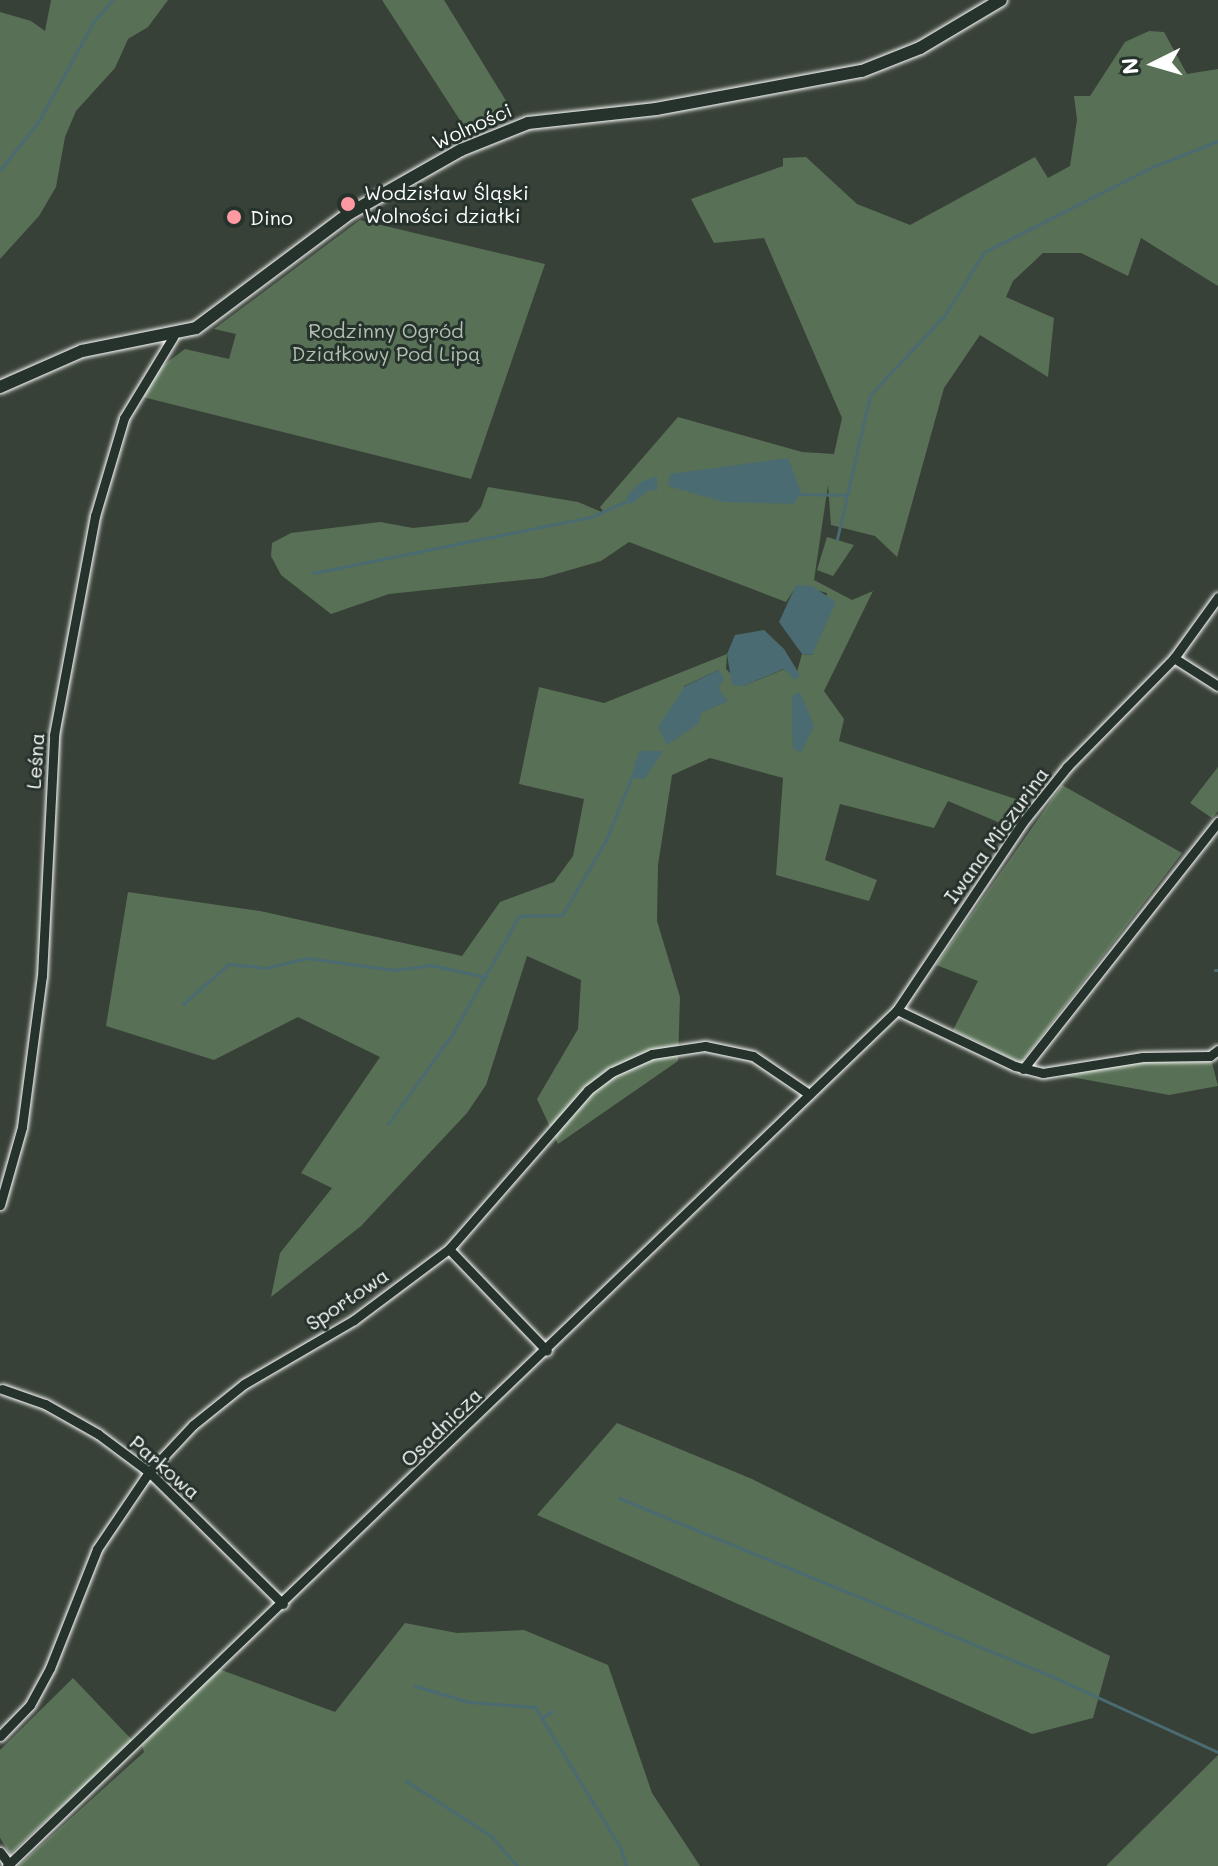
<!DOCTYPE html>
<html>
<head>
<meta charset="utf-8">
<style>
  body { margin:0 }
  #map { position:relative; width:1218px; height:1866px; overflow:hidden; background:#384137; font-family:Mali,sans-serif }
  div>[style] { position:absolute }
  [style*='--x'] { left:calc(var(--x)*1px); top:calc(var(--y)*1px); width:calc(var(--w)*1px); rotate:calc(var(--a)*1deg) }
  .green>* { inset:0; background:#587055 }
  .water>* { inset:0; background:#4b6b72 }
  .stream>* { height:3px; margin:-1.5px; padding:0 1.5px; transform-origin:1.5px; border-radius:1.5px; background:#4b6b72 }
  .roads { filter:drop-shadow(0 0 2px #fff) drop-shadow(0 0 2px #fff) }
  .minor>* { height:9px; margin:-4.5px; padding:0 4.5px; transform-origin:4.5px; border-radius:4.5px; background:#26332d }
  .tertiary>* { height:12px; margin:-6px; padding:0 6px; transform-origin:6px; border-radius:6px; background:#26332d }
  .dots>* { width:22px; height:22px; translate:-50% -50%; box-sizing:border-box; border:4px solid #26332d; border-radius:50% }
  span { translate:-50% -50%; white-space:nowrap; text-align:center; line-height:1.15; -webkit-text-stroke:6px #26332d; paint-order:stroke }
  .street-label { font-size:20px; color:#fff }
  .poi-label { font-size:20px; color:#fff }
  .left { translate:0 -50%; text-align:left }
  .park-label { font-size:20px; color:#b4bfb2 }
  .north { position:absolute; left:1114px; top:24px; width:80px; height:80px; -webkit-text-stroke:6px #26332d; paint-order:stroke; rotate:265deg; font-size:22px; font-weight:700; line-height:32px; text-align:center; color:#fff }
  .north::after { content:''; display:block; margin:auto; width:28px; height:36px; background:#fff; clip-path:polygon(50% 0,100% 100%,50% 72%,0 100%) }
</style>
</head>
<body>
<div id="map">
  <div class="green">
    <i style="clip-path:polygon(51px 0,168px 0,148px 27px,128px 39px,115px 68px,76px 111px,65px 137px,56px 187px,39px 216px,0 259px,0 12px,31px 21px,45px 31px)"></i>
    <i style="clip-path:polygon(382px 0,444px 0,511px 109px,467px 131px)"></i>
    <i style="clip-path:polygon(evenodd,1149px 31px,1164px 32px,1187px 74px,1218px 69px,1218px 286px,1141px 238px,1128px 276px,1081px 253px,1043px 253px,1013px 281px,1006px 297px,1054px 318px,1048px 377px,980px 335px,944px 388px,897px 557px,875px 536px,831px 525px,828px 485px,814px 580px,852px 600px,873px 591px,824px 691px,844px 719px,839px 741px,1031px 804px,1012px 828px,948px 801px,934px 828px,840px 804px,825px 860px,877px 880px,869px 901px,776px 875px,783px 778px,710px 758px,672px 775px,658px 865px,657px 921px,680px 997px,678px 1061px,558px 1144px,537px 1099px,578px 1029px,581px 980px,527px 956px,486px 1085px,467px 1113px,361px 1226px,271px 1297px,280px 1253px,332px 1188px,301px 1173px,380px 1057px,298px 1017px,214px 1060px,106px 1026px,128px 892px,260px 911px,462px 956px,500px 902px,554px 882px,573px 856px,584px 799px,519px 784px,539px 687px,604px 703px,727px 654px,726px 669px,743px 686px,785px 669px,795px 679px,802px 654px,812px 655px,827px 593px,797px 585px,786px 602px,629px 542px,601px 561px,542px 578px,389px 594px,331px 614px,281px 575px,271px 556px,272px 543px,291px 533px,380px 522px,413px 528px,468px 522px,481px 507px,488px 487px,578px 502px,604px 513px,600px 507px,678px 417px,802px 452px,834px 454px,842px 418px,764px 238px,714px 243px,691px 199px,783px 166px,783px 158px,806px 157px,857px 204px,910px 225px,1035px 157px,1048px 178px,1070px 166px,1077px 120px,1074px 96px,1090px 96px,1125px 42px,1149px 31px,719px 670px,718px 688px,727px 701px,700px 713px,684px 686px,719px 670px)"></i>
    <i style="clip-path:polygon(360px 220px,545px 264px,471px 479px,143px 397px,162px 366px,185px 349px,229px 359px,236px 334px,214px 329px)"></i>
    <i style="clip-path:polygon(827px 537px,854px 545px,833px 576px,817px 570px)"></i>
    <i style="clip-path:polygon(1218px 767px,1218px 811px,1212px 818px,1190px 803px)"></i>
    <i style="clip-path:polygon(1062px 785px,1182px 853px,1021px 1063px,953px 1030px,978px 981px,936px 965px)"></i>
    <i style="clip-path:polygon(1211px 1059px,1218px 1086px,1169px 1095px,1055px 1074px,1135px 1062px)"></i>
    <i style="clip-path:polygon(617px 1423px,752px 1479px,1110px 1656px,1093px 1718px,1032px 1734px,537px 1515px)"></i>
    <i style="clip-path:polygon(405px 1623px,457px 1633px,524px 1630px,608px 1665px,652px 1793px,700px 1866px,18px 1866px,144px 1752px,142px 1745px,216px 1668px,335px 1712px)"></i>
    <i style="clip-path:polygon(73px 1678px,133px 1741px,10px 1854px,0 1838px,0 1750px)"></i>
    <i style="clip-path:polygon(1218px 1755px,1218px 1866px,1106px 1866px)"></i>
  </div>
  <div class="water">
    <i style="clip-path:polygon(788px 458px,801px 492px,794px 504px,724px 502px,668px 486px,670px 474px)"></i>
    <i style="clip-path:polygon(657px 476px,657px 492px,651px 489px,630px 505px,626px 497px,641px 482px)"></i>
    <i style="clip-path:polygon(796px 585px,812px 586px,836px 602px,812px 655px,802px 654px,779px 622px)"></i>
    <i style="clip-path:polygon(764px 630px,784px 649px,800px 675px,795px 680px,784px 669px,743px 686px,732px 685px,727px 654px,735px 635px)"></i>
    <i style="clip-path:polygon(719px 670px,724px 679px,718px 688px,728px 701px,701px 713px,699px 723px,667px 745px,658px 727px,685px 686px)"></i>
    <i style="clip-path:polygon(800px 692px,814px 726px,801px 753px,793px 748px,792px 728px,792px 696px)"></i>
    <i style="clip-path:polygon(639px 751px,663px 751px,645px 779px,631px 778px)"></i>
  </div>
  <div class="stream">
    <i style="--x:0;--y:170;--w:61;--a:-51.6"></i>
    <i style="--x:38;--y:122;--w:115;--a:-61"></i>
    <i style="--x:94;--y:21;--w:28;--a:-49"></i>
    <i style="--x:800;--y:494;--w:47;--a:1.2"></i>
    <i style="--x:837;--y:539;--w:148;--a:-77.1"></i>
    <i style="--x:870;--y:395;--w:108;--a:-46.9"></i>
    <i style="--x:944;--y:316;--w:75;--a:-58"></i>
    <i style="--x:984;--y:252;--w:188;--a:-26.8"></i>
    <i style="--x:1152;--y:167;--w:71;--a:-21.5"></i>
    <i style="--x:313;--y:573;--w:284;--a:-11.4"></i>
    <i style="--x:591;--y:517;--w:39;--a:-24"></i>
    <i style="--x:1215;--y:970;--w:3;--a:0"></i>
    <i style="--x:183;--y:1004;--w:61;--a:-41"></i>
    <i style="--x:229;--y:964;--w:37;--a:6"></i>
    <i style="--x:266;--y:968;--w:41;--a:-14"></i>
    <i style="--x:306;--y:958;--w:90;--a:7.7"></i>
    <i style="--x:395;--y:970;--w:36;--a:-8"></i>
    <i style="--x:431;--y:965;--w:56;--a:12.3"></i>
    <i style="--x:388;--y:1124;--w:112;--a:-54.5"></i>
    <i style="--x:453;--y:1033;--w:134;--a:-60.6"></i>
    <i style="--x:519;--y:916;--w:43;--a:-1.3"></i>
    <i style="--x:562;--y:915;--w:87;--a:-59.6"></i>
    <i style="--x:606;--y:840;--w:67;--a:-68"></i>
    <i style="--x:619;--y:1498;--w:467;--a:22.4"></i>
    <i style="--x:1051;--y:1676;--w:183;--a:24.5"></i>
    <i style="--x:415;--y:1686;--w:56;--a:16.5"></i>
    <i style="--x:469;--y:1702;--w:66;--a:4.3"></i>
    <i style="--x:535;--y:1707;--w:166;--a:58.8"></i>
    <i style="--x:621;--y:1849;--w:18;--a:74"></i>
    <i style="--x:542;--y:1718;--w:12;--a:-35"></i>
    <i style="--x:406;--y:1781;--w:101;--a:32.9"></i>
    <i style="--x:491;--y:1836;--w:40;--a:49"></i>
  </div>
  <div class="roads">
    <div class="minor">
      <i style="--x:1174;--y:658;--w:52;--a:32.5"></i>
      <i style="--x:897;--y:1010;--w:131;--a:25.4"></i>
      <i style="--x:1015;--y:1066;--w:29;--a:14"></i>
      <i style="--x:1043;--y:1073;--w:101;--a:-9.1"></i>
      <i style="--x:1143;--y:1057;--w:67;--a:-0.9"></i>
      <i style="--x:1210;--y:1056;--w:10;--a:-37"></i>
      <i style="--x:1023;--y:1069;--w:315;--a:-51.7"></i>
      <i style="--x:0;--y:1205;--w:81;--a:-74.2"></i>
      <i style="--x:22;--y:1127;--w:152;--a:-82.5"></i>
      <i style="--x:42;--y:976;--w:241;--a:-87.1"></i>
      <i style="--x:54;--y:735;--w:223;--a:-79.4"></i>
      <i style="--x:95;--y:516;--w:102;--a:-73.5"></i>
      <i style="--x:124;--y:418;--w:95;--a:-58.8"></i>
      <i style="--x:449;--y:1249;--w:141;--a:46.1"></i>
      <i style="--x:2;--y:1389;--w:46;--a:19.2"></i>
      <i style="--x:45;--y:1404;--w:61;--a:29.5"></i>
      <i style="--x:98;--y:1434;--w:64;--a:36.7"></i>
      <i style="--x:149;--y:1472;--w:188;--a:44.6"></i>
      <i style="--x:0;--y:1736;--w:43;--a:-45.9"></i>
      <i style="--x:30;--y:1705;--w:42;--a:-61.6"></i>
      <i style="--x:50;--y:1668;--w:128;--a:-68.4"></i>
      <i style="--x:97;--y:1549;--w:93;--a:-56"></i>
      <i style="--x:149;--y:1472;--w:64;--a:-46.9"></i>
      <i style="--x:193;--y:1425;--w:65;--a:-38.8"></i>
      <i style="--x:244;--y:1384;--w:127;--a:-30.2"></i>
      <i style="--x:354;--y:1320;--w:119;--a:-36.8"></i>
      <i style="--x:449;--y:1249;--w:211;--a:-48.8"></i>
      <i style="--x:588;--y:1090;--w:30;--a:-37"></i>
      <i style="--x:612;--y:1072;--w:44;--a:-24.2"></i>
      <i style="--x:652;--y:1054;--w:54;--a:-8.6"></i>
      <i style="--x:705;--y:1046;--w:49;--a:11.8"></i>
      <i style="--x:753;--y:1056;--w:68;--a:34.2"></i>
      <i style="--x:0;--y:1852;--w:15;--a:53"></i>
      <i style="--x:7;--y:1866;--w:1235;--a:-43.88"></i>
      <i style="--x:897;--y:1010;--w:225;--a:-56.2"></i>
      <i style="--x:1022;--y:823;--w:72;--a:-51.2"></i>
      <i style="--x:1067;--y:767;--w:153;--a:-45.5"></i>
      <i style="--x:1174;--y:658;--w:75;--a:-54.2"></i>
    </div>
    <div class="tertiary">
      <i style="--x:0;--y:387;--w:90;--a:-23.7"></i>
      <i style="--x:82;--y:351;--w:116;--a:-11.4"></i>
      <i style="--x:196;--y:328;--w:192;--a:-36.8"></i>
      <i style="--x:350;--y:213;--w:128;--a:-29.6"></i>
      <i style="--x:461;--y:150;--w:72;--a:-21.9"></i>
      <i style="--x:528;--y:123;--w:129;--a:-6.2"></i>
      <i style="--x:656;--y:109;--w:209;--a:-10.5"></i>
      <i style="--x:862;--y:71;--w:62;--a:-21.6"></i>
      <i style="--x:920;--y:48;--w:94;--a:-30.7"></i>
    </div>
  </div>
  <div class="dots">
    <i style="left:348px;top:204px;background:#ff9aa2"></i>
    <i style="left:234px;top:217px;background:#ff9aa2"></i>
  </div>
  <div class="street-label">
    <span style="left:472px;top:126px;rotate:-24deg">Wolności</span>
    <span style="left:35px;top:761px;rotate:-86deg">Leśna</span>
    <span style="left:996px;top:835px;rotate:-54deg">Iwana Miczurina</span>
    <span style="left:347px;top:1299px;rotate:-34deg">Sportowa</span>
    <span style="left:441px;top:1427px;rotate:-44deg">Osadnicza</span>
    <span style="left:165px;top:1467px;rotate:41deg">Parkowa</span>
  </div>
  <div class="poi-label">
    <span class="left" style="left:364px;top:204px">Wodzisław Śląski<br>Wolności działki</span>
    <span class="left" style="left:250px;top:217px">Dino</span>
  </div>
  <div class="park-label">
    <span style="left:386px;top:342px">Rodzinny Ogród<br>Działkowy Pod Lipą</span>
  </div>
  <div class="north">N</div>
</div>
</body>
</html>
